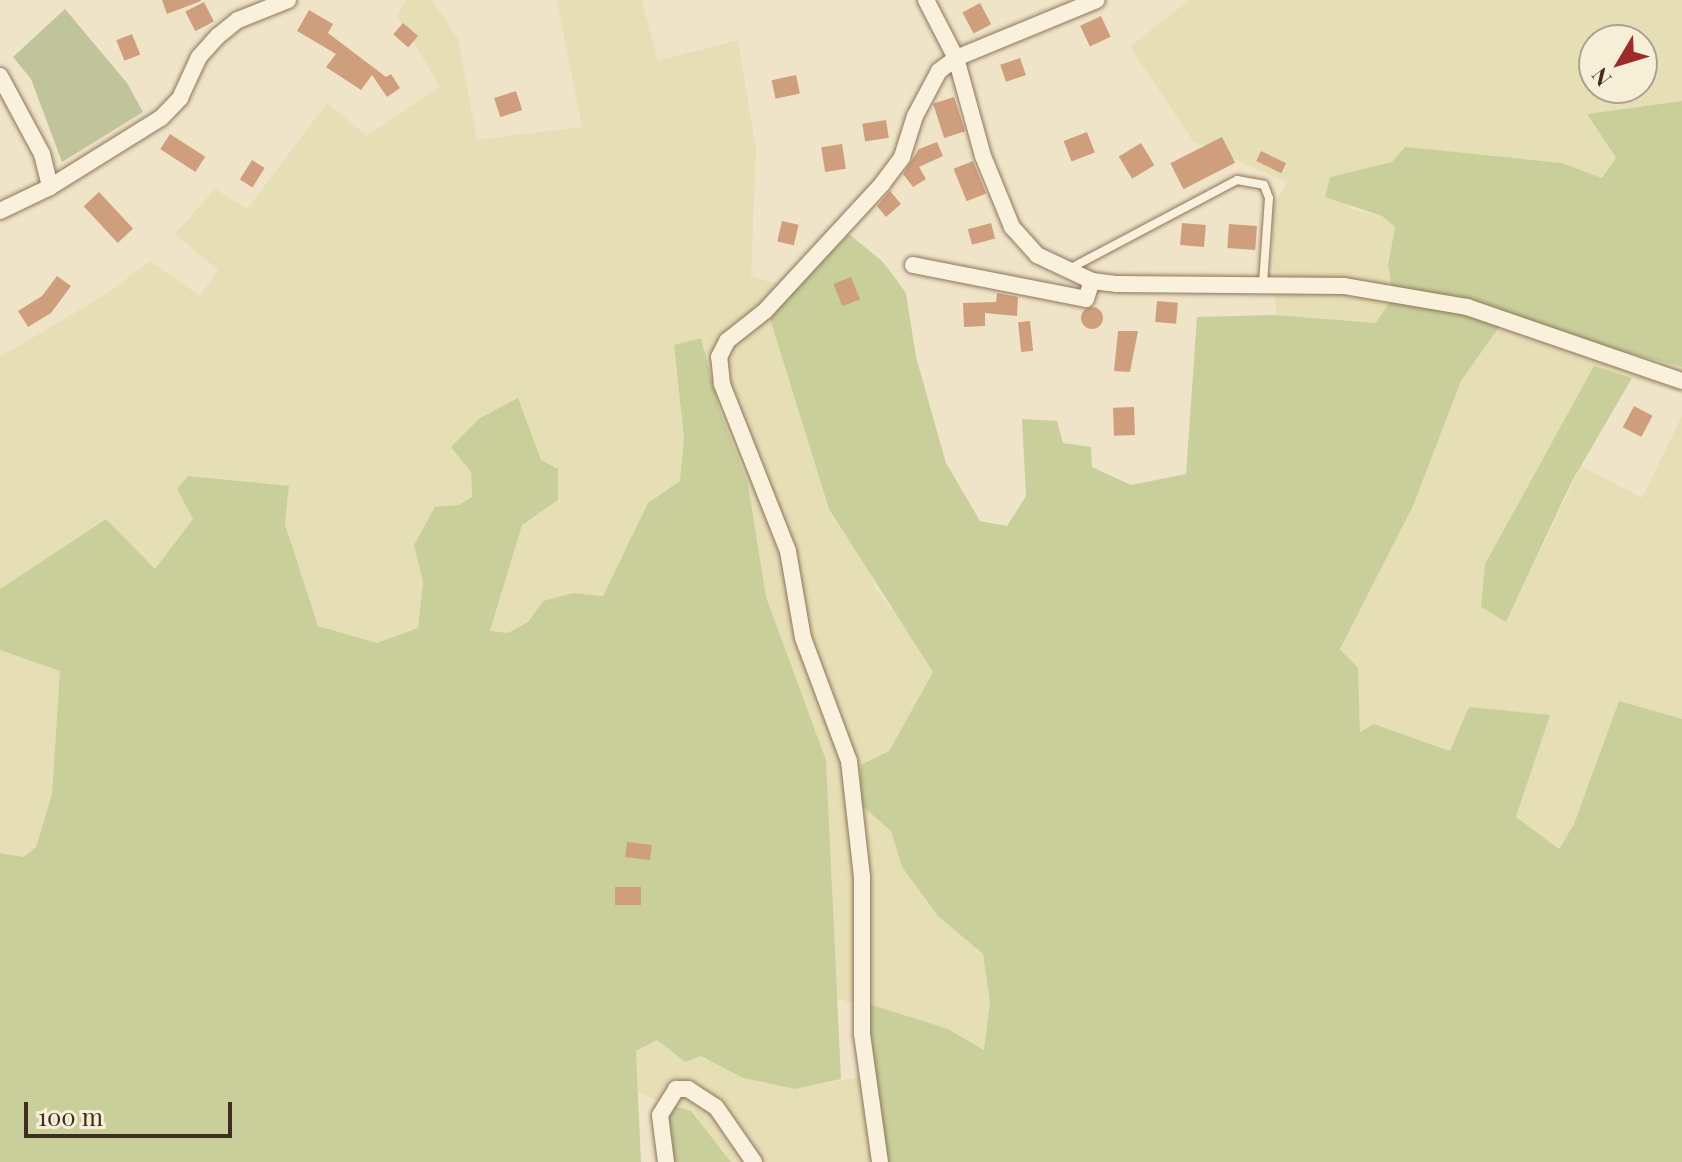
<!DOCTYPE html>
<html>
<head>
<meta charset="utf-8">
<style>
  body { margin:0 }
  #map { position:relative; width:1682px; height:1162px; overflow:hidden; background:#f0e4c8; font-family:"Playfair Display",serif }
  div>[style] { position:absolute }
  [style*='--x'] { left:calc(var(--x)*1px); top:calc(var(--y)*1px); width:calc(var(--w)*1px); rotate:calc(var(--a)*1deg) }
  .farmland>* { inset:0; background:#e6deb5 }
  .green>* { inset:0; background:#c9cf9b }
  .cemetery>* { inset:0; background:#bfc49a }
  .building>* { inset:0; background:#cf9f7d; transform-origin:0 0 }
  .round { border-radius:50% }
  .roads { filter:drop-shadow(0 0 2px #8d765c) drop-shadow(0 0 2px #8d765c) }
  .lane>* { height:8px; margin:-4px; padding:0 4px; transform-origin:4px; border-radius:4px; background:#faf1dc }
  .street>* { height:16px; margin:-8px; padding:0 8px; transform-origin:8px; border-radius:8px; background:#faf1dc }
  span { translate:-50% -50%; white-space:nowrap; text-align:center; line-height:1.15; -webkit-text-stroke:7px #f7eed8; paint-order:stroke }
  .north { position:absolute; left:1578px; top:24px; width:80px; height:80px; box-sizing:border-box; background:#f7eed8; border:2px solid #ada18e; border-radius:50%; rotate:232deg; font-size:22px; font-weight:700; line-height:32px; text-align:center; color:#3d2e20 }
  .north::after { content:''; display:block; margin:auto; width:28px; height:36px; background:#9e2a2b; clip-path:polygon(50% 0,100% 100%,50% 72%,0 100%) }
  .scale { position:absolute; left:24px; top:1102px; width:208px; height:36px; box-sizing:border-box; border:4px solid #3d2e20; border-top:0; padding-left:10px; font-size:24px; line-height:28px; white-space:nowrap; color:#3d2e20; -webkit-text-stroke:6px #f7eed8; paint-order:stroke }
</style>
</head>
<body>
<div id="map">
  <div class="farmland">
    <i style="clip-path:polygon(407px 0,432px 0,458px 39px,477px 140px,582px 127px,557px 0,642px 0,658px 61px,738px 40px,756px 150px,751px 276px,794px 289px,875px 588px,910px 632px,933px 672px,889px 751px,862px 766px,860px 804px,891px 831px,902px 867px,938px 916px,983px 954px,991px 1002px,985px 1050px,948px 1029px,835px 998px,826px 760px,766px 597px,748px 484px,720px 411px,701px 338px,674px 345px,684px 438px,681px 481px,648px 503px,603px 596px,573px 593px,543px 601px,528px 622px,508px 633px,490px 632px,541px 460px,517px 399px,471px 472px,472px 497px,459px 505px,435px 507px,414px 545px,423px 582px,418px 628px,377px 644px,318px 626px,285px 524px,289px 486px,177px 489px,193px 519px,155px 569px,105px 519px,0 589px,0 357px,108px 293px,150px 261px,200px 296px,218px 270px,175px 234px,215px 189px,247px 209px,327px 103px,367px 136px,440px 86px,397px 16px)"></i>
    <i style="clip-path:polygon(evenodd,1189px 0,1682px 0,1682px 101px,1587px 114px,1616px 159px,1602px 178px,1562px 163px,1499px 159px,1393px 162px,1330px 177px,1353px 210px,1382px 216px,1395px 227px,1388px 265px,1393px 296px,1376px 323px,1276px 315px,1271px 212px,1287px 182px,1193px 141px,1130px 47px,1189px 0,1594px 40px,1642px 40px,1642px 88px,1594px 88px,1594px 40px)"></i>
    <i style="clip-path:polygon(1504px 320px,1682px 367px,1682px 393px,1594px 367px,1562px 432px,1506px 622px,1581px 466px,1642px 498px,1682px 416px,1682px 719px,1619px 702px,1574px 824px,1559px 849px,1516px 818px,1549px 715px,1450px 751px,1375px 724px,1360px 733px,1358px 668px,1340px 649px,1413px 506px,1461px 381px)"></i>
    <i style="clip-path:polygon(0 650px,61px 671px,52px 794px,36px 847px,24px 857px,0 853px)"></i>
    <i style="clip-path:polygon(657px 1040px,685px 1062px,701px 1056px,743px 1078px,795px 1089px,864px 1076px,875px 1162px,731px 1162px,720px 1146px,666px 1104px,638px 1092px,636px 1050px)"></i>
  </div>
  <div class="green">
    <i style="clip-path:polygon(1682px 101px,1682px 367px,1504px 320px,1461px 381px,1413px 506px,1340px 649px,1358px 668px,1360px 732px,1374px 724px,1450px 751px,1469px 707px,1550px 715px,1516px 817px,1559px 849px,1574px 824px,1619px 701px,1682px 719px,1682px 1162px,875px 1162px,862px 1002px,948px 1029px,984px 1050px,990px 1002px,983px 954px,938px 916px,902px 867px,891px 831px,860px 804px,861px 765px,889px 751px,933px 672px,829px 509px,769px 315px,849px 234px,883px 262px,906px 293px,916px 357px,946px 463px,980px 521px,1007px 526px,1026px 496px,1022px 419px,1057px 421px,1063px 443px,1091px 447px,1092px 467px,1131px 485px,1186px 474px,1197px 317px,1276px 315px,1376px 323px,1393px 296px,1388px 265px,1395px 227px,1382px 216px,1325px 197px,1330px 177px,1392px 162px,1405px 147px,1562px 163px,1602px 178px,1616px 158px,1587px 114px)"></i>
    <i style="clip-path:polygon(701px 338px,720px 411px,748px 484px,766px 597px,826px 760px,841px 1079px,795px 1089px,743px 1078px,701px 1056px,685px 1062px,657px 1040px,636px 1051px,641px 1162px,0 1162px,0 853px,24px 857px,36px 847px,52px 794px,60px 671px,0 650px,0 589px,106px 519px,155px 569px,193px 519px,177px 489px,188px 476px,289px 486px,285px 524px,318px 626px,377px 643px,418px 628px,423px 582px,414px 545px,435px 507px,459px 505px,472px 497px,471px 472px,451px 447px,480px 418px,518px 398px,541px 460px,558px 469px,558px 500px,522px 525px,490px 631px,508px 633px,528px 622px,543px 601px,573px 593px,603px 596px,648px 503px,680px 481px,684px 438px,674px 345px)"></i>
    <i style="clip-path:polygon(1594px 366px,1632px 378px,1571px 483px,1506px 622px,1481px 607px,1485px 564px)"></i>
    <i style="clip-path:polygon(666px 1104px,691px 1111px,731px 1162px,661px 1162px)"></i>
  </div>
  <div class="cemetery">
    <i style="clip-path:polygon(65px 9px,127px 83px,143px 112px,62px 162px,31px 79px,13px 57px)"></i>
  </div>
  <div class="building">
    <i style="clip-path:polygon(162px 0,200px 0,201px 1px,167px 14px)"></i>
    <i style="left:204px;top:2px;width:22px;height:21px;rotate:63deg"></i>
    <i style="left:980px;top:3px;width:24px;height:20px;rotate:62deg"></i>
    <i style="clip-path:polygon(309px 10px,333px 24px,328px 33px,386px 77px,391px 74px,400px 88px,387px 97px,372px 75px,361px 90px,326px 67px,336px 54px,297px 31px)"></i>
    <i style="left:1101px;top:16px;width:23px;height:23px;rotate:65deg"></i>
    <i style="left:403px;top:23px;width:20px;height:15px;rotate:41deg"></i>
    <i style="left:132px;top:34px;width:22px;height:17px;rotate:68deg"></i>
    <i style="left:1020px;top:58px;width:18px;height:21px;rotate:71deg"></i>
    <i style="left:796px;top:75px;width:19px;height:25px;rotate:78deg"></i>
    <i style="left:516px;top:91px;width:20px;height:23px;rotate:72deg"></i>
    <i style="left:954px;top:97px;width:36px;height:22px;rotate:72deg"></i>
    <i style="left:886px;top:120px;width:18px;height:24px;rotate:81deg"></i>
    <i style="left:1087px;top:132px;width:22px;height:25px;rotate:69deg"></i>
    <i style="left:170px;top:134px;width:42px;height:18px;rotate:33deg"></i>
    <i style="left:1222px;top:137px;width:29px;height:58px;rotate:63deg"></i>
    <i style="clip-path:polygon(937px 142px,943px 156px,919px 167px,926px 179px,913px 187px,903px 174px,919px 149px)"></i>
    <i style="left:1141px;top:143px;width:26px;height:26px;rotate:59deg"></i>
    <i style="left:842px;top:144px;width:25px;height:21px;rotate:81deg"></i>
    <i style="left:1261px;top:151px;width:28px;height:11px;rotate:26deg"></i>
    <i style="left:252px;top:160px;width:15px;height:23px;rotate:32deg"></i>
    <i style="left:973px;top:161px;width:35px;height:21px;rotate:68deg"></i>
    <i style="clip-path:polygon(890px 191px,901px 204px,886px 217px,877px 206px)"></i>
    <i style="left:99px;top:192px;width:50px;height:21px;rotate:47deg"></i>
    <i style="left:782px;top:221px;width:17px;height:21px;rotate:13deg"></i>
    <i style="left:991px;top:223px;width:16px;height:24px;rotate:75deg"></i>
    <i style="left:1182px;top:223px;width:24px;height:22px;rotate:5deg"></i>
    <i style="left:1229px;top:224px;width:28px;height:24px;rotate:4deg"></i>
    <i style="clip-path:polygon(57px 276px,71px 286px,51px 313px,28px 327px,18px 311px,42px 296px)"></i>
    <i style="left:851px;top:277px;width:24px;height:19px;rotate:68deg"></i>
    <i style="clip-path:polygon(997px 293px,1018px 297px,1017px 316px,985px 313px,985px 326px,964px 327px,963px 303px,996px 302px)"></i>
    <i style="left:1157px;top:301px;width:21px;height:21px;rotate:5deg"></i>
    <i class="round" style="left:1081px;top:307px;width:22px;height:22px"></i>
    <i style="left:1030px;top:321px;width:30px;height:12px;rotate:84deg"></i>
    <i style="clip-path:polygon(1118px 331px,1138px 331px,1130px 372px,1114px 371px)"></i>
    <i style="left:1634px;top:406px;width:21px;height:24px;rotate:28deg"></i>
    <i style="left:1134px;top:407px;width:28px;height:21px;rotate:88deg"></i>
    <i style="left:627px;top:842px;width:25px;height:15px;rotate:7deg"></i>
    <i style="left:615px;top:887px;width:26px;height:18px"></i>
  </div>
  <div class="roads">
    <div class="lane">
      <i style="--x:1071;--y:268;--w:188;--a:-27.9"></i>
      <i style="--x:1237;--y:180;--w:27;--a:10"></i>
      <i style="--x:1264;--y:185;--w:14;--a:69"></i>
      <i style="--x:1269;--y:198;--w:85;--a:94"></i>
    </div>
    <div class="street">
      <i style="--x:926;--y:0;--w:65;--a:62.7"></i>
      <i style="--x:956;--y:58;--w:102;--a:74.6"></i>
      <i style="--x:983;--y:156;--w:77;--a:67.8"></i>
      <i style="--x:1012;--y:227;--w:38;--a:48"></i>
      <i style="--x:1037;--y:255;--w:61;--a:25.3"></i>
      <i style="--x:1092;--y:281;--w:24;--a:7"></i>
      <i style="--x:1116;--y:284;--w:228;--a:0.5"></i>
      <i style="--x:1344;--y:286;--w:125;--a:9.7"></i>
      <i style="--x:1467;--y:307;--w:227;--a:19"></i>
      <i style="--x:0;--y:76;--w:89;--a:61.7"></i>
      <i style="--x:42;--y:154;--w:34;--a:76"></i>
      <i style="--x:0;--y:211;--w:55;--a:-25.6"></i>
      <i style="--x:50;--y:187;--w:131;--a:-31.9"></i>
      <i style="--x:161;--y:118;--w:28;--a:-46"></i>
      <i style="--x:180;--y:98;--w:45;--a:-65.1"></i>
      <i style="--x:199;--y:57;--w:28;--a:-48"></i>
      <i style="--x:218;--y:36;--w:26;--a:-39"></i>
      <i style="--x:238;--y:20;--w:54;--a:-21.8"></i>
      <i style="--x:913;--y:265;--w:176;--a:11.1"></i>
      <i style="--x:1086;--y:299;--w:19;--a:-72"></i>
      <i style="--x:666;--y:1162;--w:47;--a:-97.3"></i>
      <i style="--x:660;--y:1115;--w:31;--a:-58"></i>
      <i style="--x:676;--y:1089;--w:12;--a:0"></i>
      <i style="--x:688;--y:1089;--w:33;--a:33"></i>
      <i style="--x:716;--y:1107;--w:67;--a:55.4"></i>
      <i style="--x:880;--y:1162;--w:129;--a:-98"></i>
      <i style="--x:862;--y:1034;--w:157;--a:-90"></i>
      <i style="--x:862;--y:877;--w:117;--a:-96.4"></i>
      <i style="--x:849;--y:761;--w:131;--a:-110.5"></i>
      <i style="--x:803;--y:638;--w:88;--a:-99.8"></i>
      <i style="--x:788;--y:551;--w:180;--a:-111.6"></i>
      <i style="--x:722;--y:384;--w:27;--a:-96"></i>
      <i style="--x:719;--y:357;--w:18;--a:-63"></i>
      <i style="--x:727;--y:341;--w:48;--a:-38.3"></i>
      <i style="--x:765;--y:311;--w:173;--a:-47.3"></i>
      <i style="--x:882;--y:184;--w:34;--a:-53"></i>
      <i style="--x:902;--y:157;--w:43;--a:-72.4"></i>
      <i style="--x:915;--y:116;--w:51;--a:-61.9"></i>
      <i style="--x:939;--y:71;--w:21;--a:-37"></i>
      <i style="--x:956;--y:58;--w:152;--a:-22.4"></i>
    </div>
  </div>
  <div class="north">N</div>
  <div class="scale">100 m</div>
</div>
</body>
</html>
